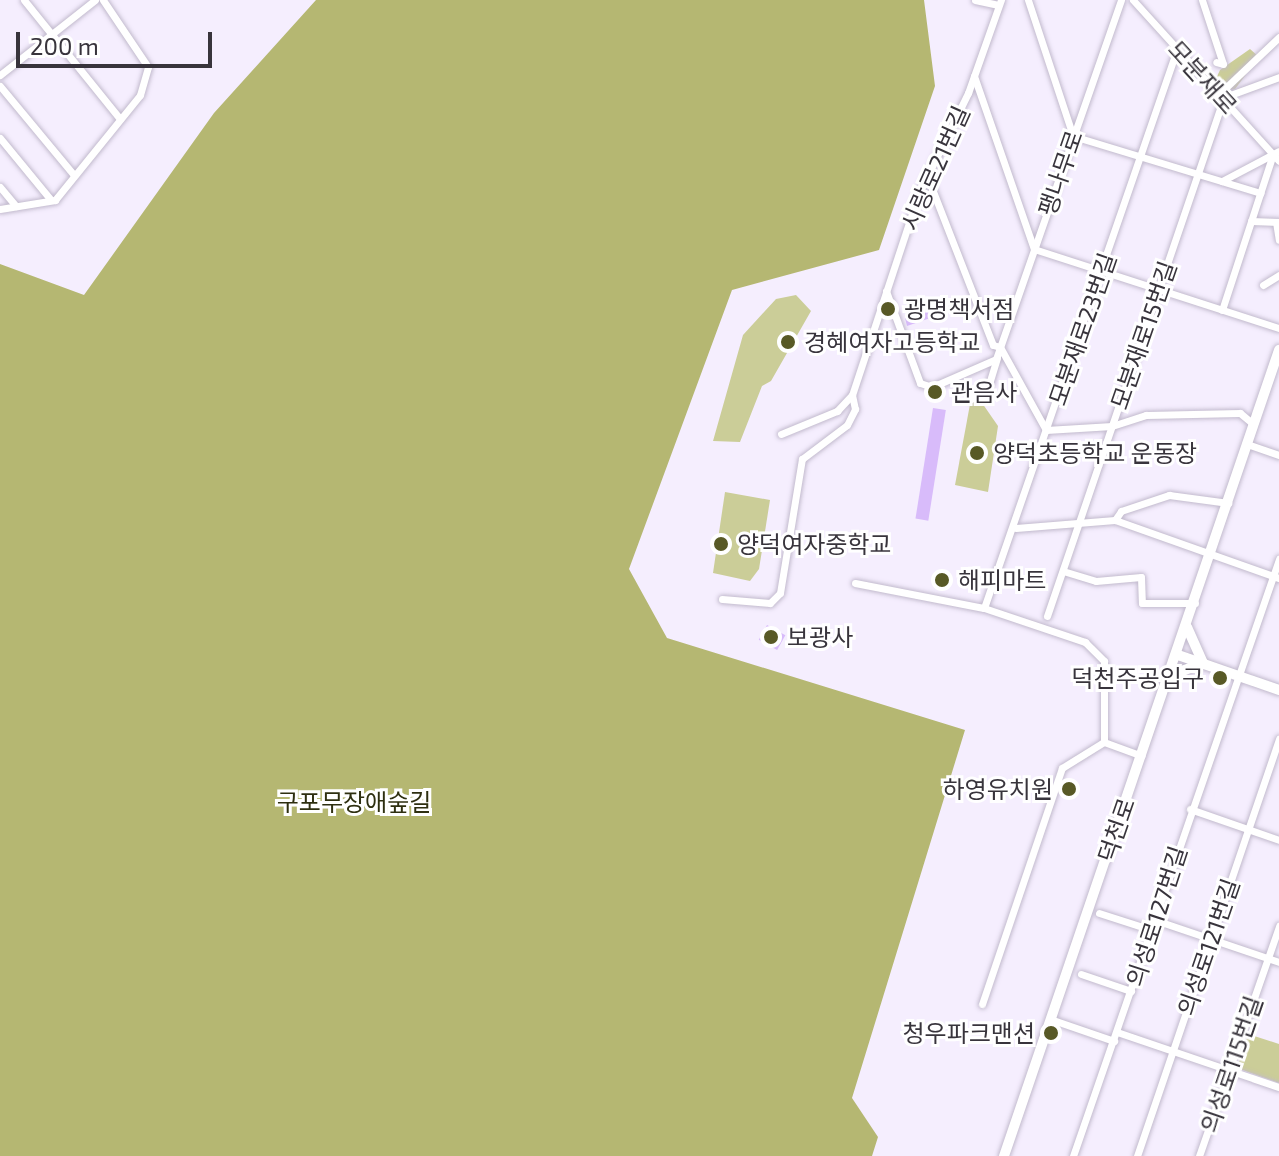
<!DOCTYPE html>
<html>
<head>
<meta charset="utf-8">
<style>
  body { margin:0 }
  #map { position:relative; width:1279px; height:1156px; overflow:hidden; background:#f5eefe; font-family:"Exo 2","Noto Sans KR",sans-serif }
  div>[style] { position:absolute }
  [style*='--x'] { left:calc(var(--x)*1px); top:calc(var(--y)*1px); width:calc(var(--w)*1px); rotate:calc(var(--a)*1deg) }
  .green>* { inset:0; background:#cbcd98 }
  .forest>* { inset:0; background:#b5b772 }
  .building>* { inset:0; background:#d8bbfa; transform-origin:0 0 }
  .roads { filter:drop-shadow(0 0 2px #c2bacd) drop-shadow(0 0 2px #c2bacd) }
  .street>* { height:7px; margin:-3.5px; padding:0 3.5px; transform-origin:3.5px; border-radius:3.5px; background:#fff }
  .secondary>* { height:10px; margin:-5px; padding:0 5px; transform-origin:5px; border-radius:5px; background:#fff }
  .dots>* { width:22px; height:22px; translate:-50% -50%; box-sizing:border-box; border:4px solid #fff; border-radius:50% }
  span { translate:-50% -50%; white-space:nowrap; text-align:center; line-height:1.15; -webkit-text-stroke:6px #fff; paint-order:stroke }
  .street-label { font-size:24px; color:#38343c }
  .poi-label { font-size:24px; color:#38343c }
  .left { translate:0 -50%; text-align:left }
  .right { translate:-100% -50%; text-align:right }
  .park-label { font-size:24px; color:#2e2f10 }
  .scale { position:absolute; left:16px; top:32px; width:196px; height:36px; box-sizing:border-box; border:4px solid #38343c; border-top:0; padding-left:10px; font-size:24px; line-height:28px; white-space:nowrap; color:#38343c; -webkit-text-stroke:6px #fff; paint-order:stroke }
</style>
</head>
<body>
<div id="map">
  <div class="green">
    <i style="clip-path:polygon(1250px 49px,1259px 57px,1235px 89px,1222px 91px,1214px 83px,1220px 70px)"></i>
    <i style="clip-path:polygon(796px 295px,811px 311px,771px 381px,762px 386px,740px 442px,713px 441px,743px 335px,776px 299px)"></i>
    <i style="clip-path:polygon(971px 399px,980px 400px,998px 426px,988px 492px,955px 485px)"></i>
    <i style="clip-path:polygon(725px 492px,770px 500px,759px 569px,750px 581px,713px 573px)"></i>
    <i style="clip-path:polygon(1248px 1034px,1279px 1044px,1279px 1083px,1237px 1068px)"></i>
  </div>
  <div class="forest">
    <i style="clip-path:polygon(316px 0,924px 0,935px 86px,879px 250px,732px 290px,629px 569px,667px 638px,965px 730px,852px 1098px,878px 1137px,872px 1156px,0 1156px,0 264px,84px 295px,214px 113px)"></i>
  </div>
  <div class="building">
    <i style="clip-path:polygon(935px 305px,939px 315px,907px 326px,905px 318px)"></i>
    <i style="left:933px;top:408px;width:13px;height:112px;rotate:9deg"></i>
    <i style="left:767px;top:625px;width:21px;height:17px;rotate:29deg"></i>
  </div>
  <div class="roads">
    <div class="street">
      <i style="--x:24;--y:0;--w:153;--a:51.1"></i>
      <i style="--x:975;--y:0;--w:24;--a:12"></i>
      <i style="--x:1028;--y:0;--w:143;--a:71.7"></i>
      <i style="--x:1073;--y:136;--w:196;--a:16.9"></i>
      <i style="--x:1133;--y:0;--w:217;--a:47.8"></i>
      <i style="--x:1202;--y:0;--w:67;--a:71.8"></i>
      <i style="--x:1223;--y:64;--w:7;--a:-164"></i>
      <i style="--x:0;--y:75;--w:121;--a:-38.3"></i>
      <i style="--x:974;--y:76;--w:183;--a:70.9"></i>
      <i style="--x:1034;--y:249;--w:257;--a:17.9"></i>
      <i style="--x:0;--y:86;--w:116;--a:50.3"></i>
      <i style="--x:1219;--y:94;--w:83;--a:-43.5"></i>
      <i style="--x:1222;--y:98;--w:61;--a:-20.2"></i>
      <i style="--x:0;--y:138;--w:80;--a:50.6"></i>
      <i style="--x:929;--y:181;--w:176;--a:68.7"></i>
      <i style="--x:993;--y:345;--w:7;--a:16"></i>
      <i style="--x:1222;--y:181;--w:64;--a:-27.8"></i>
      <i style="--x:0;--y:187;--w:25;--a:50"></i>
      <i style="--x:0;--y:209;--w:56;--a:-9.3"></i>
      <i style="--x:55;--y:200;--w:135;--a:-51"></i>
      <i style="--x:140;--y:95;--w:29;--a:-74"></i>
      <i style="--x:148;--y:67;--w:81;--a:-123.9"></i>
      <i style="--x:1251;--y:221;--w:28;--a:2"></i>
      <i style="--x:1276;--y:222;--w:18;--a:81"></i>
      <i style="--x:1263;--y:285;--w:19;--a:-32"></i>
      <i style="--x:886;--y:291;--w:98;--a:69.7"></i>
      <i style="--x:920;--y:383;--w:13;--a:18"></i>
      <i style="--x:932;--y:387;--w:70;--a:-23.6"></i>
      <i style="--x:996;--y:359;--w:380;--a:-70.8"></i>
      <i style="--x:1222;--y:310;--w:164;--a:-71.9"></i>
      <i style="--x:1000;--y:347;--w:95;--a:61"></i>
      <i style="--x:1046;--y:430;--w:66;--a:-3.5"></i>
      <i style="--x:1112;--y:426;--w:36;--a:-18"></i>
      <i style="--x:1146;--y:415;--w:94;--a:-1.2"></i>
      <i style="--x:1240;--y:413;--w:17;--a:40"></i>
      <i style="--x:971;--y:399;--w:23;--a:-40"></i>
      <i style="--x:989;--y:384;--w:27;--a:-73"></i>
      <i style="--x:781;--y:434;--w:61;--a:-22.3"></i>
      <i style="--x:837;--y:411;--w:22;--a:-47"></i>
      <i style="--x:1247;--y:444;--w:34;--a:19"></i>
      <i style="--x:1115;--y:520;--w:11;--a:-56"></i>
      <i style="--x:1121;--y:511;--w:51;--a:-18.4"></i>
      <i style="--x:1169;--y:495;--w:60;--a:7.7"></i>
      <i style="--x:1016;--y:528;--w:99;--a:-4.6"></i>
      <i style="--x:1115;--y:520;--w:174;--a:19.5"></i>
      <i style="--x:1063;--y:571;--w:34;--a:17"></i>
      <i style="--x:1096;--y:581;--w:45;--a:-5.1"></i>
      <i style="--x:1141;--y:577;--w:26;--a:88"></i>
      <i style="--x:1142;--y:603;--w:53;--a:0"></i>
      <i style="--x:855;--y:583;--w:131;--a:11"></i>
      <i style="--x:984;--y:608;--w:107;--a:18.6"></i>
      <i style="--x:1085;--y:642;--w:27;--a:45"></i>
      <i style="--x:1104;--y:661;--w:81;--a:90"></i>
      <i style="--x:1104;--y:742;--w:40;--a:20.2"></i>
      <i style="--x:722;--y:599;--w:48;--a:4.8"></i>
      <i style="--x:770;--y:603;--w:14;--a:-45"></i>
      <i style="--x:780;--y:593;--w:136;--a:-80.7"></i>
      <i style="--x:802;--y:459;--w:56;--a:-37.1"></i>
      <i style="--x:847;--y:425;--w:18;--a:-63"></i>
      <i style="--x:855;--y:409;--w:14;--a:-102"></i>
      <i style="--x:852;--y:395;--w:211;--a:-71.7"></i>
      <i style="--x:918;--y:195;--w:114;--a:-63.9"></i>
      <i style="--x:968;--y:93;--w:99;--a:-70.5"></i>
      <i style="--x:984;--y:608;--w:591;--a:-70.95"></i>
      <i style="--x:1047;--y:616;--w:545;--a:-71.17"></i>
      <i style="--x:1190;--y:809;--w:94;--a:19.2"></i>
      <i style="--x:1099;--y:913;--w:56;--a:17.8"></i>
      <i style="--x:1155;--y:920;--w:131;--a:18.7"></i>
      <i style="--x:1081;--y:974;--w:53;--a:18.8"></i>
      <i style="--x:982;--y:1004;--w:249;--a:-71.3"></i>
      <i style="--x:1062;--y:768;--w:49;--a:-31.8"></i>
      <i style="--x:1050;--y:1019;--w:68;--a:19"></i>
      <i style="--x:1117;--y:1032;--w:171;--a:18.8"></i>
      <i style="--x:1073;--y:1156;--w:632;--a:-70.96"></i>
      <i style="--x:1137;--y:1156;--w:441;--a:-71.2"></i>
      <i style="--x:1199;--y:1156;--w:244;--a:-70.8"></i>
    </div>
    <div class="secondary">
      <i style="--x:1178;--y:655;--w:107;--a:19.1"></i>
      <i style="--x:1170;--y:676;--w:35;--a:-22"></i>
      <i style="--x:1203;--y:663;--w:39;--a:-114"></i>
      <i style="--x:1004;--y:1156;--w:852;--a:-71.16"></i>
    </div>
  </div>
  <div class="dots">
    <i style="left:888px;top:309px;background:#585926"></i>
    <i style="left:788px;top:342px;background:#585926"></i>
    <i style="left:935px;top:392px;background:#585926"></i>
    <i style="left:977px;top:453px;background:#585926"></i>
    <i style="left:721px;top:544px;background:#585926"></i>
    <i style="left:942px;top:580px;background:#585926"></i>
    <i style="left:771px;top:637px;background:#585926"></i>
    <i style="left:1220px;top:678px;background:#585926"></i>
    <i style="left:1069px;top:789px;background:#585926"></i>
    <i style="left:1051px;top:1033px;background:#585926"></i>
  </div>
  <div class="street-label">
    <span style="left:1203px;top:77px;rotate:48deg">모분재로</span>
    <span style="left:935px;top:168px;rotate:-66deg">시랑로21번길</span>
    <span style="left:1060px;top:173px;rotate:-71deg">팽나무로</span>
    <span style="left:1082px;top:329px;rotate:-71deg">모분재로23번길</span>
    <span style="left:1143px;top:335px;rotate:-71deg">모분재로15번길</span>
    <span style="left:1116px;top:830px;rotate:-71deg">덕천로</span>
    <span style="left:1156px;top:916px;rotate:-72deg">의성로127번길</span>
    <span style="left:1208px;top:947px;rotate:-71deg">의성로121번길</span>
    <span style="left:1231px;top:1064px;rotate:-71deg">의성로115번길</span>
  </div>
  <div class="poi-label">
    <span class="left" style="left:904px;top:309px">광명책서점</span>
    <span class="left" style="left:804px;top:342px">경혜여자고등학교</span>
    <span class="left" style="left:951px;top:392px">관음사</span>
    <span class="left" style="left:993px;top:453px">양덕초등학교 운동장</span>
    <span class="left" style="left:737px;top:544px">양덕여자중학교</span>
    <span class="left" style="left:958px;top:580px">해피마트</span>
    <span class="left" style="left:787px;top:637px">보광사</span>
    <span class="right" style="left:1204px;top:678px">덕천주공입구</span>
    <span class="right" style="left:1053px;top:789px">하영유치원</span>
    <span class="right" style="left:1035px;top:1033px">청우파크맨션</span>
  </div>
  <div class="park-label">
    <span style="left:354px;top:802px">구포무장애숲길</span>
  </div>
  <div class="scale">200 m</div>
</div>
</body>
</html>
